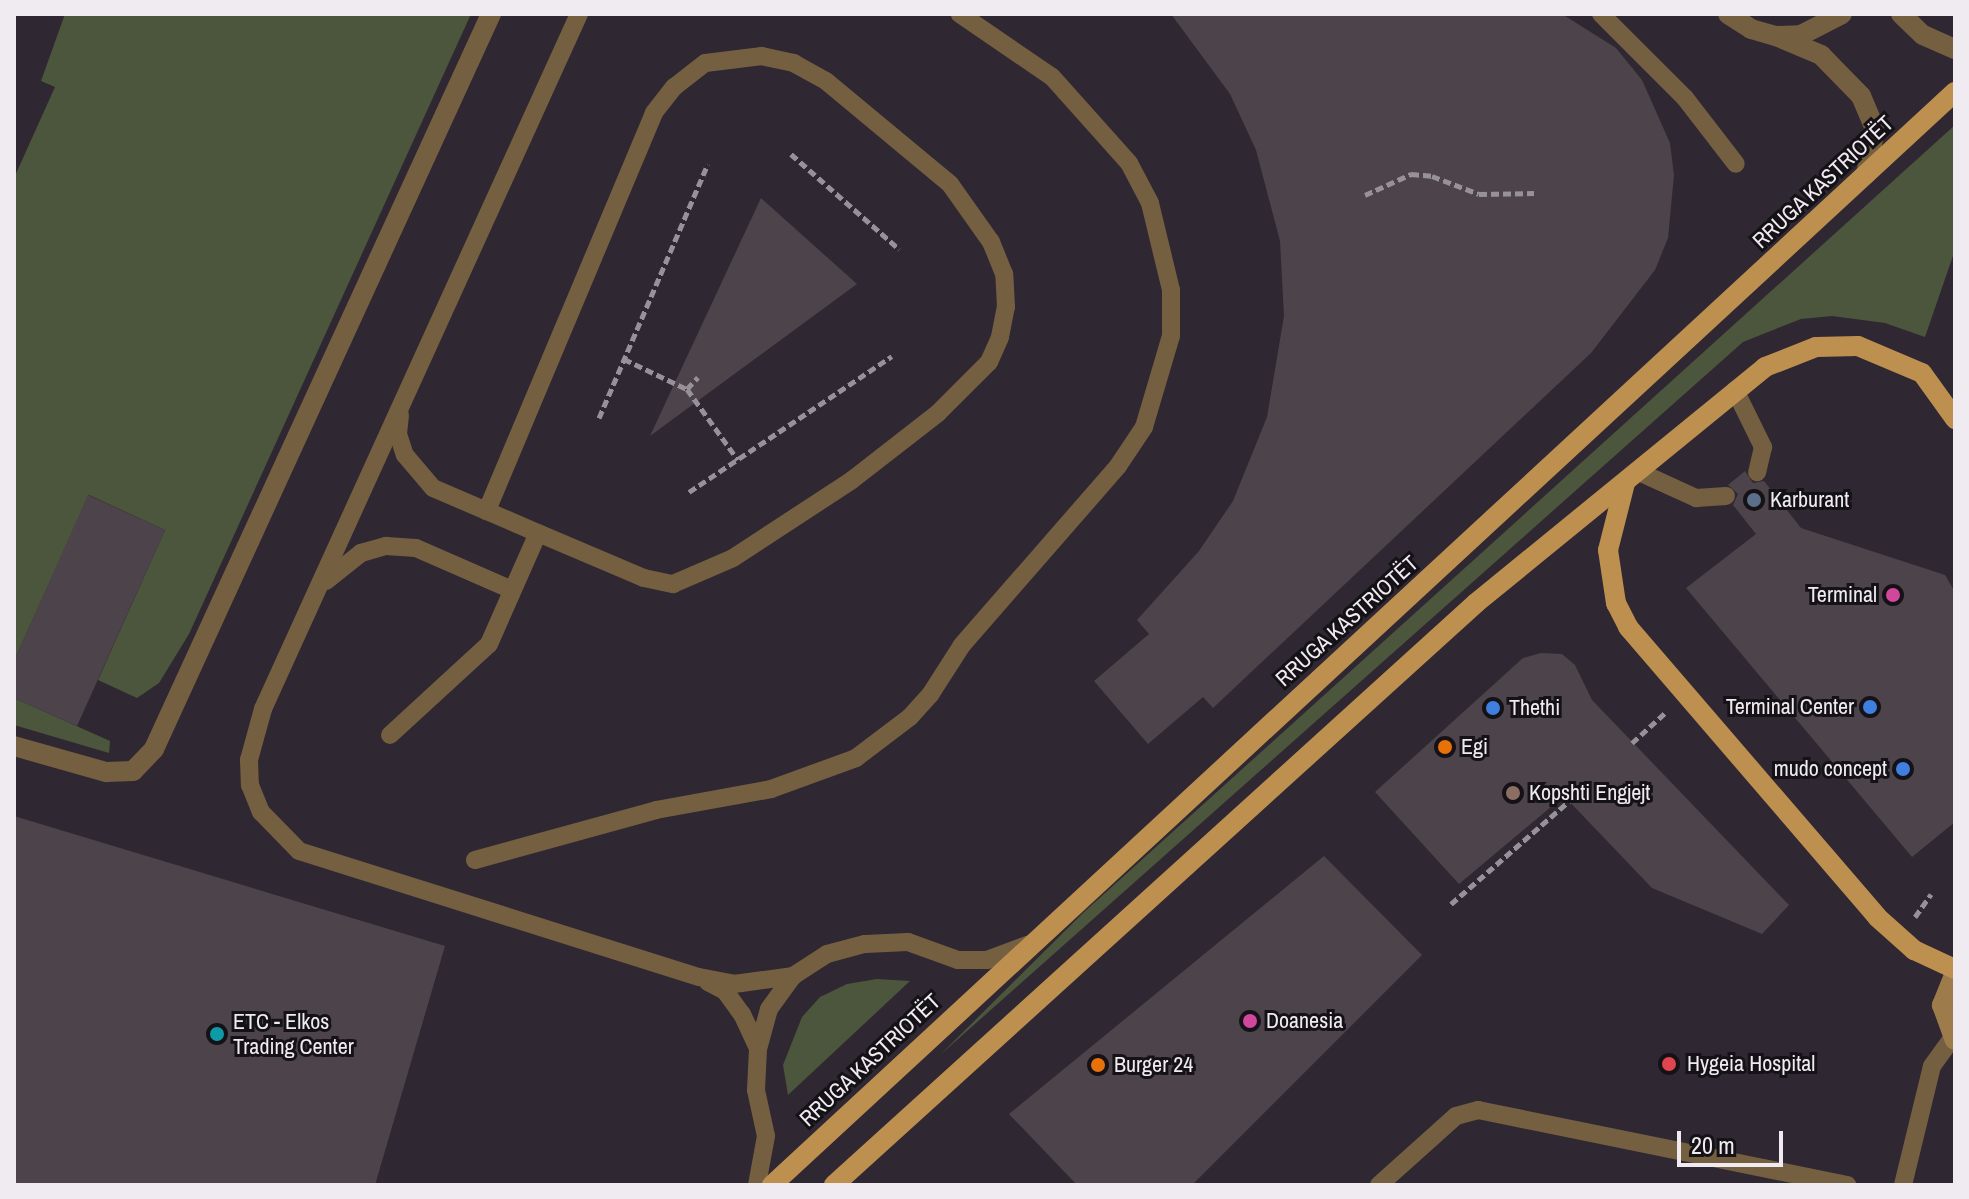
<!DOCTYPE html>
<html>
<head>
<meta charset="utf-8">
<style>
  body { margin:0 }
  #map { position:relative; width:1969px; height:1199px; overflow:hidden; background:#2f2832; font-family:"Archivo Narrow",sans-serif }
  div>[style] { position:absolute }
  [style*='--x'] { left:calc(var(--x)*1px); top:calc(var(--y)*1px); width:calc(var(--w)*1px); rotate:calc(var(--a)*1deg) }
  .green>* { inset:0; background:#4b563c }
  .building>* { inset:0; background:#4d434a }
  .path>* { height:5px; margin-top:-2.5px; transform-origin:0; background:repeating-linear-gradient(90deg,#979199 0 8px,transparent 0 12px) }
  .lane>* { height:18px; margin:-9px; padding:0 9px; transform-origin:9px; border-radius:9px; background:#755f41 }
  .street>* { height:20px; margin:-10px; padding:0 10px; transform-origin:10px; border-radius:10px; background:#755f41 }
  .secondary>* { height:20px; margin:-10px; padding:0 10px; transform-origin:10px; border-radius:10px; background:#9e7b4a }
  .primary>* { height:20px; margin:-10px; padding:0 10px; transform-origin:10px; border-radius:10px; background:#be904f }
  .dots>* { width:22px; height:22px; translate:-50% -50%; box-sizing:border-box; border:4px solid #151217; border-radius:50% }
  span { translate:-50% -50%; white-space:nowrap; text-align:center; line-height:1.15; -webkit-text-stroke:6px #151217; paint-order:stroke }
  .street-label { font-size:22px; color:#efebf1 }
  .poi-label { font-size:22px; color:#efebf1 }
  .left { translate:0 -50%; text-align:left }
  .right { translate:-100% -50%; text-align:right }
  .frame { position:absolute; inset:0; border:16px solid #efebf1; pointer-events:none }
  .scale { position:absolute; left:1677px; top:1131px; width:106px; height:36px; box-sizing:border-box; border:4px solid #efebf1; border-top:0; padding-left:10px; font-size:24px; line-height:28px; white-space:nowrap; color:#efebf1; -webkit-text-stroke:6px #151217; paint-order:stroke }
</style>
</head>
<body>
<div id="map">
  <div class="green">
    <i style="clip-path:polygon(65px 14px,471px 14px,189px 634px,159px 683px,137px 698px,98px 680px,165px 530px,89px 495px,14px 661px,14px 178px,55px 87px,41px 81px)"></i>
    <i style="clip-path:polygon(1955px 125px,1955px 250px,1925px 337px,1885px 323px,1832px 316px,1801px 319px,1743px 342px,940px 1055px,1084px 912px)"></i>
    <i style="clip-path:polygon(14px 698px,110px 741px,109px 753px,14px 725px)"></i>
    <i style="clip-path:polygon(877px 979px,910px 981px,788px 1095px,783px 1065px,802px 1017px,820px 997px,847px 984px)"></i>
  </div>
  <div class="building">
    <i style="clip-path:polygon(1171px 14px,1562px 14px,1616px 48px,1642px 80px,1670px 143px,1674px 175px,1668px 238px,1655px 270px,1591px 353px,1213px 708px,1203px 697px,1148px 744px,1094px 681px,1149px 634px,1137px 620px,1199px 551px,1233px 501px,1267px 417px,1284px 316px,1280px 241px,1256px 150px,1230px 94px)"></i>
    <i style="clip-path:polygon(761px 198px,857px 284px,650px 436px)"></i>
    <i style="clip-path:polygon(1745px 471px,1753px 483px,1764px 481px,1801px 528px,1945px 575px,1955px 592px,1955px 822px,1912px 857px,1686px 588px,1756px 534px,1733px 505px,1738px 494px,1728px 485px)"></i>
    <i style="clip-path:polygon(88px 495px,165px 530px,77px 726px,14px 698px,14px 661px)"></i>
    <i style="clip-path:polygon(1541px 653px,1562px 654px,1575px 665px,1592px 700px,1789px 905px,1762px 934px,1652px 888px,1564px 796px,1459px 884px,1375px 792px,1523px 658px)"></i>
    <i style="clip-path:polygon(14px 816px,445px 946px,375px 1185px,14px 1185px)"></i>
    <i style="clip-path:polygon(1324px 856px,1422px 955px,1192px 1185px,1077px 1185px,1009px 1114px)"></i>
  </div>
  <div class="path">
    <i style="--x:791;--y:154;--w:144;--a:41.3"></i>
    <i style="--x:1365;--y:195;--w:51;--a:-24.5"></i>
    <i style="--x:1411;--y:174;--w:21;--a:5"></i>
    <i style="--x:1432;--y:176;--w:50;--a:21"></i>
    <i style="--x:1479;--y:194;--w:55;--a:-1"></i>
    <i style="--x:624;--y:359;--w:70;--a:25.5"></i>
    <i style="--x:687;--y:389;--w:87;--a:54.3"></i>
    <i style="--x:687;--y:389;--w:16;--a:-47"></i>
    <i style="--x:599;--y:418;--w:276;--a:-66.8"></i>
    <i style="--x:689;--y:492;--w:244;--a:-33.8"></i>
    <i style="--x:1632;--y:743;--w:47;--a:-42.4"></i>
    <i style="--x:1451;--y:904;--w:157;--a:-41.1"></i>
    <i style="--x:1915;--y:917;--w:28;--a:-55"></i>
  </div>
  <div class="lane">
    <i style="--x:579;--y:14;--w:763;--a:114.45"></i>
    <i style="--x:263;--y:709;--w:53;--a:105.4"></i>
    <i style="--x:249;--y:760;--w:25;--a:88"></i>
    <i style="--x:250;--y:785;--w:29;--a:68"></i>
    <i style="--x:261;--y:812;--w:54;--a:45.7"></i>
    <i style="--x:299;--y:851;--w:419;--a:17.5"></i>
    <i style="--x:699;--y:977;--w:36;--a:11"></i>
    <i style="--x:734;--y:984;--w:60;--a:-7.7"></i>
    <i style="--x:1601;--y:14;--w:119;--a:45"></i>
    <i style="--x:1685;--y:98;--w:83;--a:52.3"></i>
    <i style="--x:1735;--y:390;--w:64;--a:63.8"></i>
    <i style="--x:1763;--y:447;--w:26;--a:103"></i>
    <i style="--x:400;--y:415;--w:19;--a:96"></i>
    <i style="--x:398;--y:434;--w:22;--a:72"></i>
    <i style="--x:405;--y:455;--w:43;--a:49.7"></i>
    <i style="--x:433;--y:488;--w:114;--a:23.2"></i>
    <i style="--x:1639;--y:472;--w:63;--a:24.5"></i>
    <i style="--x:1696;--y:498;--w:30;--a:-4"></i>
    <i style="--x:326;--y:581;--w:45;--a:-38.7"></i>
    <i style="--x:361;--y:553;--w:26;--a:-16"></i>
    <i style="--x:386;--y:546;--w:30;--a:4"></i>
    <i style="--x:416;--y:548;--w:105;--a:23.6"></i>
    <i style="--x:390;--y:735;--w:134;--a:-42.6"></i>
    <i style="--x:489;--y:644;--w:121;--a:-66.2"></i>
    <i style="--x:538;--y:533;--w:115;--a:23"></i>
    <i style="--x:644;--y:578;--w:30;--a:12"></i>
    <i style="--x:673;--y:584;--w:65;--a:-23.4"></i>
    <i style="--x:733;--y:558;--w:142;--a:-33.2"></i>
    <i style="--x:852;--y:480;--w:109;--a:-37.9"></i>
    <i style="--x:938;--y:413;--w:72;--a:-45"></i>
    <i style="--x:989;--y:362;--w:27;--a:-66"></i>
    <i style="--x:1000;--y:337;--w:31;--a:-79"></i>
    <i style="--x:1006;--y:307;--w:33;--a:-93"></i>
    <i style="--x:1004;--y:274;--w:35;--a:-112"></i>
    <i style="--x:991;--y:242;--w:71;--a:-125.3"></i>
    <i style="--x:950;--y:184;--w:161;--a:-140.3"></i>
    <i style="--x:826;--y:81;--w:37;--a:-151"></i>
    <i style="--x:794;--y:63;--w:33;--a:-168"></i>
    <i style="--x:762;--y:56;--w:57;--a:173"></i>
    <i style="--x:705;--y:63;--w:39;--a:142"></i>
    <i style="--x:674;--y:87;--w:33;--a:128"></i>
    <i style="--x:654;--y:113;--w:432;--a:112.8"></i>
    <i style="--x:475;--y:860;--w:188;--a:-15.4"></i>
    <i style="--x:656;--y:810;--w:117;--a:-10.3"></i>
    <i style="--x:771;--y:789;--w:90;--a:-20"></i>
    <i style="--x:856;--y:758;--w:68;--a:-37.2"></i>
    <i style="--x:910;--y:717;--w:30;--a:-48"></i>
    <i style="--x:930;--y:695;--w:59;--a:-57.4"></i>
    <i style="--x:962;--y:645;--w:237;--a:-48.9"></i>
    <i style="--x:1118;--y:466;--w:47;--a:-56.3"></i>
    <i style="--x:1144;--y:427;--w:95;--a:-73.5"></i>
    <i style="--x:1171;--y:336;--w:46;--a:-90"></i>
    <i style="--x:1171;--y:290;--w:89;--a:-103.6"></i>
    <i style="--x:1150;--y:203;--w:45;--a:-117.7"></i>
    <i style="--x:1129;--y:163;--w:115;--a:-131.8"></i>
    <i style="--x:1052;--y:77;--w:112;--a:-145.6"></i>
    <i style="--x:708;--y:982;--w:19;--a:28"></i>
    <i style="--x:725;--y:991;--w:29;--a:54"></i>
    <i style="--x:742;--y:1014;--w:38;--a:65"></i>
    <i style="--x:757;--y:1185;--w:50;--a:-79.6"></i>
    <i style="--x:766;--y:1136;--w:47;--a:-102.3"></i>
    <i style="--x:756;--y:1090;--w:41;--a:-87.2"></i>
    <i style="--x:758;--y:1049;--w:41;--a:-74.6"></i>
    <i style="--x:769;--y:1009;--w:41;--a:-54"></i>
    <i style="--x:793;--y:976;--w:40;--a:-32.9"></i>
    <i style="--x:827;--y:954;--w:39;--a:-15"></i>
    <i style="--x:865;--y:944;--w:43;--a:-2.7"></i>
    <i style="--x:908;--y:942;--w:53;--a:19.8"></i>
    <i style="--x:958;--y:960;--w:29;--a:0"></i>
    <i style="--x:987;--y:960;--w:43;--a:-20.6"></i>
    <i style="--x:1379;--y:1185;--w:103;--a:-41.9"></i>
    <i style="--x:1456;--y:1116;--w:23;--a:-15"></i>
    <i style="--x:1478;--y:1110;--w:377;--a:11.5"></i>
    <i style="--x:1903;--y:1185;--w:122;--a:-76.3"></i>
    <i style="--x:1932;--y:1066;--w:36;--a:-54"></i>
  </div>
  <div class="street">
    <i style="--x:1728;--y:14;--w:27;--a:33"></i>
    <i style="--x:1751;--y:29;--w:26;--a:16"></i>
    <i style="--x:1776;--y:36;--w:25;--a:-2"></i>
    <i style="--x:1801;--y:35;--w:46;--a:-27.1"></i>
    <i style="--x:1901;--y:14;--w:30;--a:44"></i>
    <i style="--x:1923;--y:35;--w:35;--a:24"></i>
    <i style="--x:1776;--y:36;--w:49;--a:22.9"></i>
    <i style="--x:1821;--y:55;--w:57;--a:45.7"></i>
    <i style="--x:1861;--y:96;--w:36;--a:67"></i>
    <i style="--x:1875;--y:129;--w:46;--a:101.3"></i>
    <i style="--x:14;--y:746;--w:96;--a:15.8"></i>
    <i style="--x:106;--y:772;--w:27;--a:-2"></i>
    <i style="--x:133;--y:771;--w:30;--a:-46"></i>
    <i style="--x:154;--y:749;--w:809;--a:-65.37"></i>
  </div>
  <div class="secondary">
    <i style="--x:1955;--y:973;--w:35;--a:112"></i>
    <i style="--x:1942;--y:1005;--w:37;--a:70"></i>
  </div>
  <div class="primary">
    <i style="--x:1625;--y:483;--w:69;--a:104.2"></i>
    <i style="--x:1608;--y:550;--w:54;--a:81.4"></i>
    <i style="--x:1616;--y:603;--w:27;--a:63"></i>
    <i style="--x:1628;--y:627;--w:382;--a:49.3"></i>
    <i style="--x:1877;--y:917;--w:50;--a:41.7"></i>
    <i style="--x:1914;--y:950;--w:45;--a:24.9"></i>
    <i style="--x:772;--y:1185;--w:1611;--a:-42.74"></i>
    <i style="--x:834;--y:1185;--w:867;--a:-42.19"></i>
    <i style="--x:1476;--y:603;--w:373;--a:-39.2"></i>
    <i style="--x:1765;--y:367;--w:55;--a:-21.4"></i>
    <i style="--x:1816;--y:347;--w:42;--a:-1.4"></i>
    <i style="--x:1858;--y:346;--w:69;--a:22.9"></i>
    <i style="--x:1922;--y:373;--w:57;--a:54.3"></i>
  </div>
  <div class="dots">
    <i style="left:1754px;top:500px;background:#5c6f8a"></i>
    <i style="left:1893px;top:595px;background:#d1479c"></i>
    <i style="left:1870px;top:707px;background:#3f7fe0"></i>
    <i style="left:1493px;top:708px;background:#3f7fe0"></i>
    <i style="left:1445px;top:747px;background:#e8710a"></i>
    <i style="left:1903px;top:769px;background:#3f7fe0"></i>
    <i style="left:1513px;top:793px;background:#8d6e63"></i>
    <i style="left:1250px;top:1021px;background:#d1479c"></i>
    <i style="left:217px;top:1034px;background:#0f9aa8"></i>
    <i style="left:1669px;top:1064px;background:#e0444e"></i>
    <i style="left:1098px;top:1065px;background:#e8710a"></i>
  </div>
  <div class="street-label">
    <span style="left:1823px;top:182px;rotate:-43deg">RRUGA KASTRIOTËT</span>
    <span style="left:1347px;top:621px;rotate:-42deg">RRUGA KASTRIOTËT</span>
    <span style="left:870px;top:1060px;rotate:-43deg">RRUGA KASTRIOTËT</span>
  </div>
  <div class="poi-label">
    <span class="left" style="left:1770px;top:500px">Karburant</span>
    <span class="right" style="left:1877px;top:595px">Terminal</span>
    <span class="right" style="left:1854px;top:707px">Terminal Center</span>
    <span class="left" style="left:1509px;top:708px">Thethi</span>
    <span class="left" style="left:1461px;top:747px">Egi</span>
    <span class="right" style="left:1887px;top:769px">mudo concept</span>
    <span class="left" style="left:1529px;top:793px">Kopshti Engjejt</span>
    <span class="left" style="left:233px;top:1034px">ETC - Elkos<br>Trading Center</span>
    <span class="left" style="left:1266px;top:1021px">Doanesia</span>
    <span class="left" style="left:1687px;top:1064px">Hygeia Hospital</span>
    <span class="left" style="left:1114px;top:1065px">Burger 24</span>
  </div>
  <div class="frame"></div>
  <div class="scale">20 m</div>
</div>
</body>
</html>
